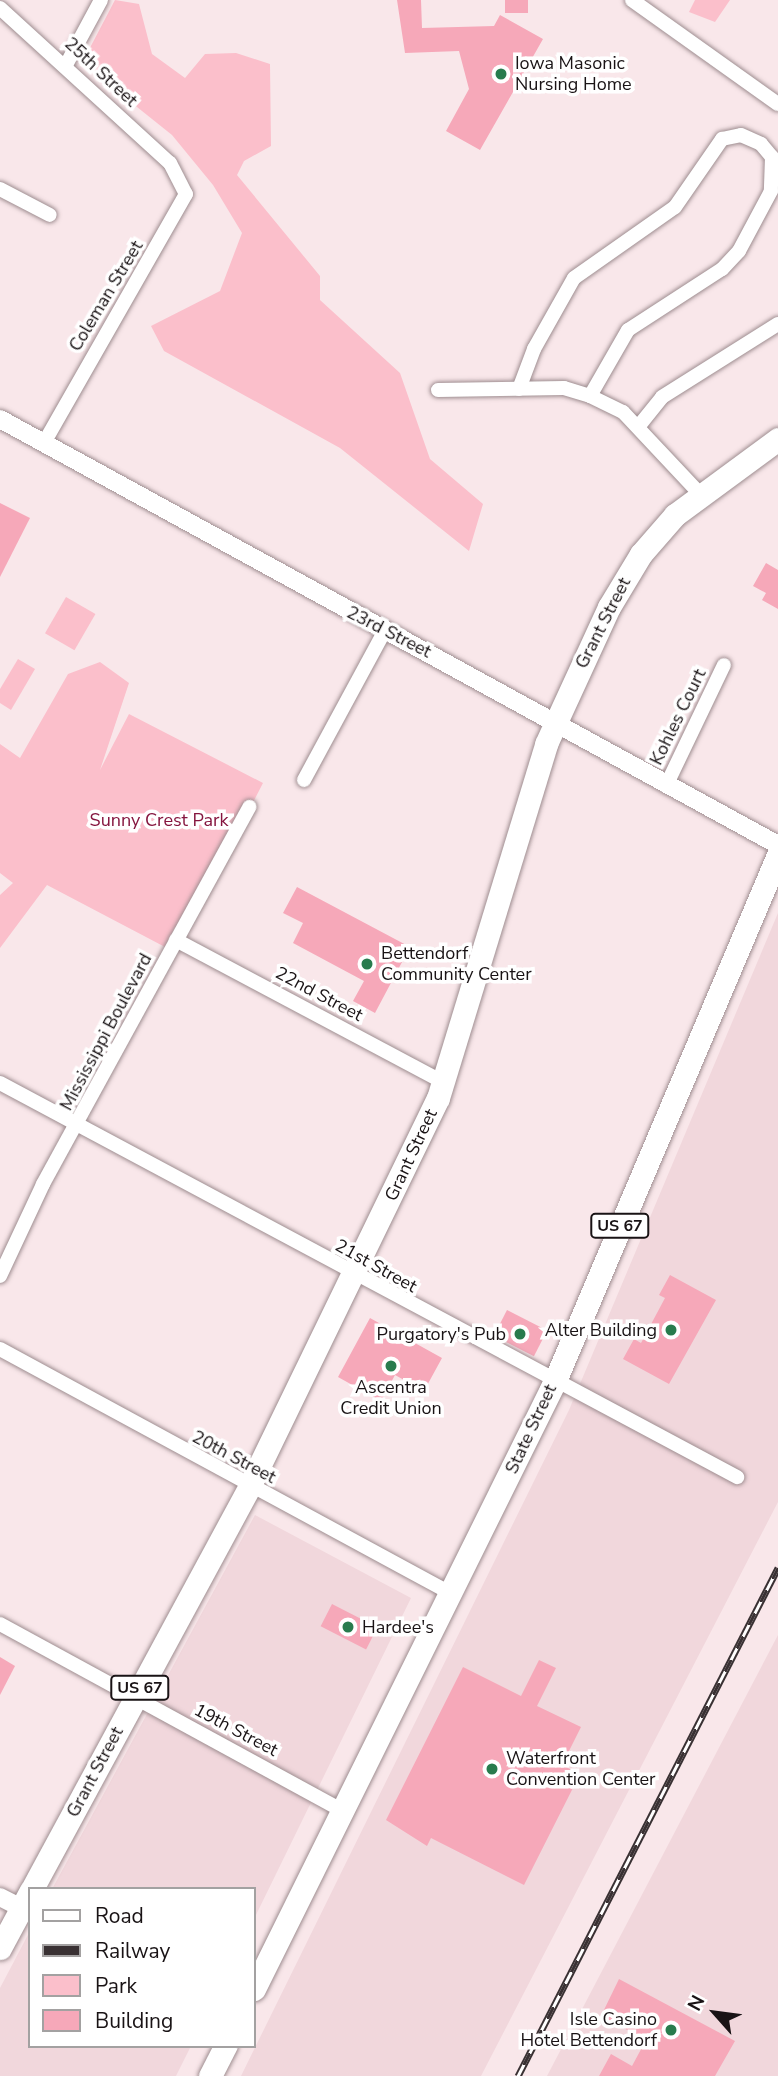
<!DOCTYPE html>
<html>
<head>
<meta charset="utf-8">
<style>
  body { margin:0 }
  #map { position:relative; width:778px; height:2076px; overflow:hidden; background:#f9e7ea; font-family:"Nunito Sans",sans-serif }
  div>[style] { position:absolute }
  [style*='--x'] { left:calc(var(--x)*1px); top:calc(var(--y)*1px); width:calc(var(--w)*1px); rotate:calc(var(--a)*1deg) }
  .built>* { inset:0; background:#f1d7dc }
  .green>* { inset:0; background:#fbbfcb; transform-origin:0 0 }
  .building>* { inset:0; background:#f6a8b9; transform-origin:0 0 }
  .roads { filter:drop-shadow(0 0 2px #9e8d90) drop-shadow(0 0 2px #9e8d90) }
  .minor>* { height:14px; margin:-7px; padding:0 7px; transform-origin:7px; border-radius:7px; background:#fff }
  .tertiary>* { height:18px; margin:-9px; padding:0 9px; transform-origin:9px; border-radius:9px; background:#fff }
  .primary>* { height:23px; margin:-11.5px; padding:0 11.5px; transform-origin:11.5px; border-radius:11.5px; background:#fff }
  .rail>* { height:7px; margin-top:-3.5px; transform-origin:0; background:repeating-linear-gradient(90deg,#fff 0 13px,#393133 0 26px); box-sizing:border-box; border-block:2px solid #393133 }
  .dots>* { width:19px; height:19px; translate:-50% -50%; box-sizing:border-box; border:4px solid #fff; border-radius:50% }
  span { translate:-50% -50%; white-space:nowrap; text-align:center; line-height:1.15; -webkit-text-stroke:7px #fff; paint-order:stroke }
  .shield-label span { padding:2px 5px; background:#fff; border:2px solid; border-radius:5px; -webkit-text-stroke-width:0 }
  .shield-label { font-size:16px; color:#191315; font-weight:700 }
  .poi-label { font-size:18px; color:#191315 }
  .left { translate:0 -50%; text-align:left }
  .right { translate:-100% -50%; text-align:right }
  .street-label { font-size:18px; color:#191315 }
  .park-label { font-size:18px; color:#85153f }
  .legend { position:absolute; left:28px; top:1887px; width:228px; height:161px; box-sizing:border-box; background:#fff; border:2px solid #a3a1a1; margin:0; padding:9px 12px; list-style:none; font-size:21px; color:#191315 }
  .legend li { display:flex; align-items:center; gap:14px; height:35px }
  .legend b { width:35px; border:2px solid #a3a1a1 }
  .north { position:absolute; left:680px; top:1978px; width:70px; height:70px; -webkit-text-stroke:5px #fff; paint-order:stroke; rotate:298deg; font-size:19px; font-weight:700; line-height:28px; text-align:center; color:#191315 }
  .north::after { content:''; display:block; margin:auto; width:24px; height:32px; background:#191315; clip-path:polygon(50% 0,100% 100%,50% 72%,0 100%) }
</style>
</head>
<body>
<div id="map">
  <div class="built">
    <i style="clip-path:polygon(778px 913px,778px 1502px,481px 2076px,241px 2076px,569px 1410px)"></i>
    <i style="clip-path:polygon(255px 1515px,411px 1598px,254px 1919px,254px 1889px,52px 1889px)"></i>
    <i style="clip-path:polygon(778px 1635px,778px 2076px,547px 2076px)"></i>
    <i style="clip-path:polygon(30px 1931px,30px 2046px,191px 2046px,176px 2076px,0 2076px,0 1988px)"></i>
  </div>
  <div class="green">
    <i style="clip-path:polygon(115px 0,139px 4px,152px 54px,185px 78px,205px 54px,236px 53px,270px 64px,271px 146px,244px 161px,237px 175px,320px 276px,320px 300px,400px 373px,430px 459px,483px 504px,469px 551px,340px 448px,164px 351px,151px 326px,220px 291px,242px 233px,213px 185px,172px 135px,82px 63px)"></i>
    <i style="clip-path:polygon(695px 0,730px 0,715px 22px,689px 12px)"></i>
    <i style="left:66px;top:597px;width:34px;height:42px;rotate:30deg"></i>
    <i style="clip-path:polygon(18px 659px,35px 669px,11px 710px,0 703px,0 689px)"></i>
    <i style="clip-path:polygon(100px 662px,129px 683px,100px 770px,129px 714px,263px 783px,186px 932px,175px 927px,165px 947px,47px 885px,0 948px,0 895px,13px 883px,0 873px,0 744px,20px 758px,68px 674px)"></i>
  </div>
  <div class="building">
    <i style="clip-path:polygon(397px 0,421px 0,422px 28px,494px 26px,500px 15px,543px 39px,480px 150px,446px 131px,469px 89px,459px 51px,405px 53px)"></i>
    <i style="left:505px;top:0;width:23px;height:13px"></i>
    <i style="clip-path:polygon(0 503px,30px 518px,0 577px)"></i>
    <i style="clip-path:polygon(766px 563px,778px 570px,778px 609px,762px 600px,766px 593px,753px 586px)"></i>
    <i style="clip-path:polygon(297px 887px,410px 947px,375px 1013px,353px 1001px,364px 981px,293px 943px,303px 923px,283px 913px)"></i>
    <i style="clip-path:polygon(670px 1275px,716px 1300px,669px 1384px,623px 1359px,634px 1339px,641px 1343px,665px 1298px,659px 1295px)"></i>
    <i style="left:507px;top:1310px;width:45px;height:29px;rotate:27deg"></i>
    <i style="clip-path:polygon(370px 1318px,442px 1358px,424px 1391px,395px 1375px,381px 1401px,338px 1377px)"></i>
    <i style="left:332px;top:1604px;width:51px;height:25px;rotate:27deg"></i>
    <i style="clip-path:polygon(0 1657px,15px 1666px,0 1695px)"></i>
    <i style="clip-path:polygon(539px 1660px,556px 1668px,537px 1706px,581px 1727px,562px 1765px,580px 1774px,524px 1885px,431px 1838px,427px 1846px,386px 1820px,463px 1667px,521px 1696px)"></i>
    <i style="clip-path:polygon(619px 1979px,735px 2041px,715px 2076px,599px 2076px,611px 2054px,632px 2066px,646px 2040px,601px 2016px)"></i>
  </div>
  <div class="roads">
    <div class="minor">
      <i style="--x:632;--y:0;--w:179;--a:35.5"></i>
      <i style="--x:0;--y:8;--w:230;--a:42.4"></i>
      <i style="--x:170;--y:163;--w:35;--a:63"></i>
      <i style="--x:186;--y:194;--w:287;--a:119.7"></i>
      <i style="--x:66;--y:65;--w:74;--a:-61.7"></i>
      <i style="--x:0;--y:189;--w:56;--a:27.5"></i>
      <i style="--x:519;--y:389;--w:43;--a:-69.4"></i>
      <i style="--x:534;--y:349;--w:81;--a:-60.6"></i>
      <i style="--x:574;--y:278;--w:123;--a:-35.1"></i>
      <i style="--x:675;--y:207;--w:83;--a:-55.3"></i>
      <i style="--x:722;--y:139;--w:19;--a:-12"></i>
      <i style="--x:741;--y:135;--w:22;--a:24"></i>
      <i style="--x:761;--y:144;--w:17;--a:50"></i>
      <i style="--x:772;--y:157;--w:34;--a:92"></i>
      <i style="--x:771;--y:191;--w:68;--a:118.1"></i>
      <i style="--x:739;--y:251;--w:25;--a:133"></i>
      <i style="--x:722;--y:269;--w:112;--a:147"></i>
      <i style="--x:628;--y:330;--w:76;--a:119.9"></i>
      <i style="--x:438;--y:390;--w:126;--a:-0.9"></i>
      <i style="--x:564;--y:388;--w:27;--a:17"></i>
      <i style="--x:590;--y:396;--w:37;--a:26"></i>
      <i style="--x:623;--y:412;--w:111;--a:46.8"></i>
      <i style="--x:638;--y:427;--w:38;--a:-51"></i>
      <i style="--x:662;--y:397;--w:137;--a:-32.2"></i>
      <i style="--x:304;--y:780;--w:170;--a:-61.6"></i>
      <i style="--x:666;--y:786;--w:134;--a:-64.4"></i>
      <i style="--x:176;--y:940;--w:302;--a:28"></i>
      <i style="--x:0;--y:1083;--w:836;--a:28.13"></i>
      <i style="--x:0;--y:1276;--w:102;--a:-64.9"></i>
      <i style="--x:43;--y:1184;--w:430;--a:-61.3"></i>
      <i style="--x:0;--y:1349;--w:514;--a:28.46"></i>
      <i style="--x:0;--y:1624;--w:391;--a:28.6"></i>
    </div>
    <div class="tertiary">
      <i style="--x:0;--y:419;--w:887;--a:28.7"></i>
      <i style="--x:0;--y:1897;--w:34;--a:27"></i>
    </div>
    <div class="primary">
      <i style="--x:32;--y:1889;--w:457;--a:-61.6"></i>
      <i style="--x:249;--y:1487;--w:432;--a:-64.1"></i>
      <i style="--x:438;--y:1098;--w:370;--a:-73"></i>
      <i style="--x:546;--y:744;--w:151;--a:-65.3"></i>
      <i style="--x:609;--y:607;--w:62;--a:-58.9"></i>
      <i style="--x:641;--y:554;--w:52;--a:-48.9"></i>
      <i style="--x:675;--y:515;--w:128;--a:-36.4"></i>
      <i style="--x:0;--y:1948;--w:64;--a:-61.8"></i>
      <i style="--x:254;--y:1989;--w:676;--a:-63.66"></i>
      <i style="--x:554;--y:1383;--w:574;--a:-67.01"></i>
      <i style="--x:210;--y:2076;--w:34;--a:-63"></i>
    </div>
  </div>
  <div class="rail">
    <i style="--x:518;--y:2076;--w:571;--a:-62.9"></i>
  </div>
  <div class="dots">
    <i style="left:501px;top:74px;background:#287b4d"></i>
    <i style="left:367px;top:964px;background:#287b4d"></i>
    <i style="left:671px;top:1330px;background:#287b4d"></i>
    <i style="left:520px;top:1334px;background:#287b4d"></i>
    <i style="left:391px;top:1366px;background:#287b4d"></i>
    <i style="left:348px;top:1627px;background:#287b4d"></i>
    <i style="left:492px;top:1769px;background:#287b4d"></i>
    <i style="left:671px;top:2030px;background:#287b4d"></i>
  </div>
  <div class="shield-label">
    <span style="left:620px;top:1226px">US 67</span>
    <span style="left:140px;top:1688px">US 67</span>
  </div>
  <div class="poi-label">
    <span class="left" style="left:515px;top:74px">Iowa Masonic<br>Nursing Home</span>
    <span class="left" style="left:381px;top:964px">Bettendorf<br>Community Center</span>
    <span class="right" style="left:657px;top:1330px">Alter Building</span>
    <span class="right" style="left:506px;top:1334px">Purgatory's Pub</span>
    <span style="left:391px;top:1398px">Ascentra<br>Credit Union</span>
    <span class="left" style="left:362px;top:1627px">Hardee's</span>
    <span class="left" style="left:506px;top:1769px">Waterfront<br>Convention Center</span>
    <span class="right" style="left:657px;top:2030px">Isle Casino<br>Hotel Bettendorf</span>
  </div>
  <div class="street-label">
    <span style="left:101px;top:72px;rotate:43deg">25th Street</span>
    <span style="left:106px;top:296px;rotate:-59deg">Coleman Street</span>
    <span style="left:603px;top:623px;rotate:-63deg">Grant Street</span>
    <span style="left:389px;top:632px;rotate:27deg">23rd Street</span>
    <span style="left:678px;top:717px;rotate:-64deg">Kohles Court</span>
    <span style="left:319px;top:994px;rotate:28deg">22nd Street</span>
    <span style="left:106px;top:1032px;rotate:-62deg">Mississippi Boulevard</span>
    <span style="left:411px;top:1155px;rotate:-65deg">Grant Street</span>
    <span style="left:376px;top:1266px;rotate:29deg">21st Street</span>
    <span style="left:531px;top:1429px;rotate:-65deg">State Street</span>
    <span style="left:234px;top:1457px;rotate:28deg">20th Street</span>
    <span style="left:236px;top:1730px;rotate:28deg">19th Street</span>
    <span style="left:95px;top:1772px;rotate:-62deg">Grant Street</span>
  </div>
  <div class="park-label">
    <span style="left:159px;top:820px">Sunny Crest Park</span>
  </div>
  <ul class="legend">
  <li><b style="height:9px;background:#fff"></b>Road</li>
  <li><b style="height:9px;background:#393133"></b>Railway</li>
  <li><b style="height:19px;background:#fbbfcb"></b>Park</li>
  <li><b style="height:19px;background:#f6a8b9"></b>Building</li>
  </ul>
  <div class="north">N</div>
</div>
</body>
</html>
